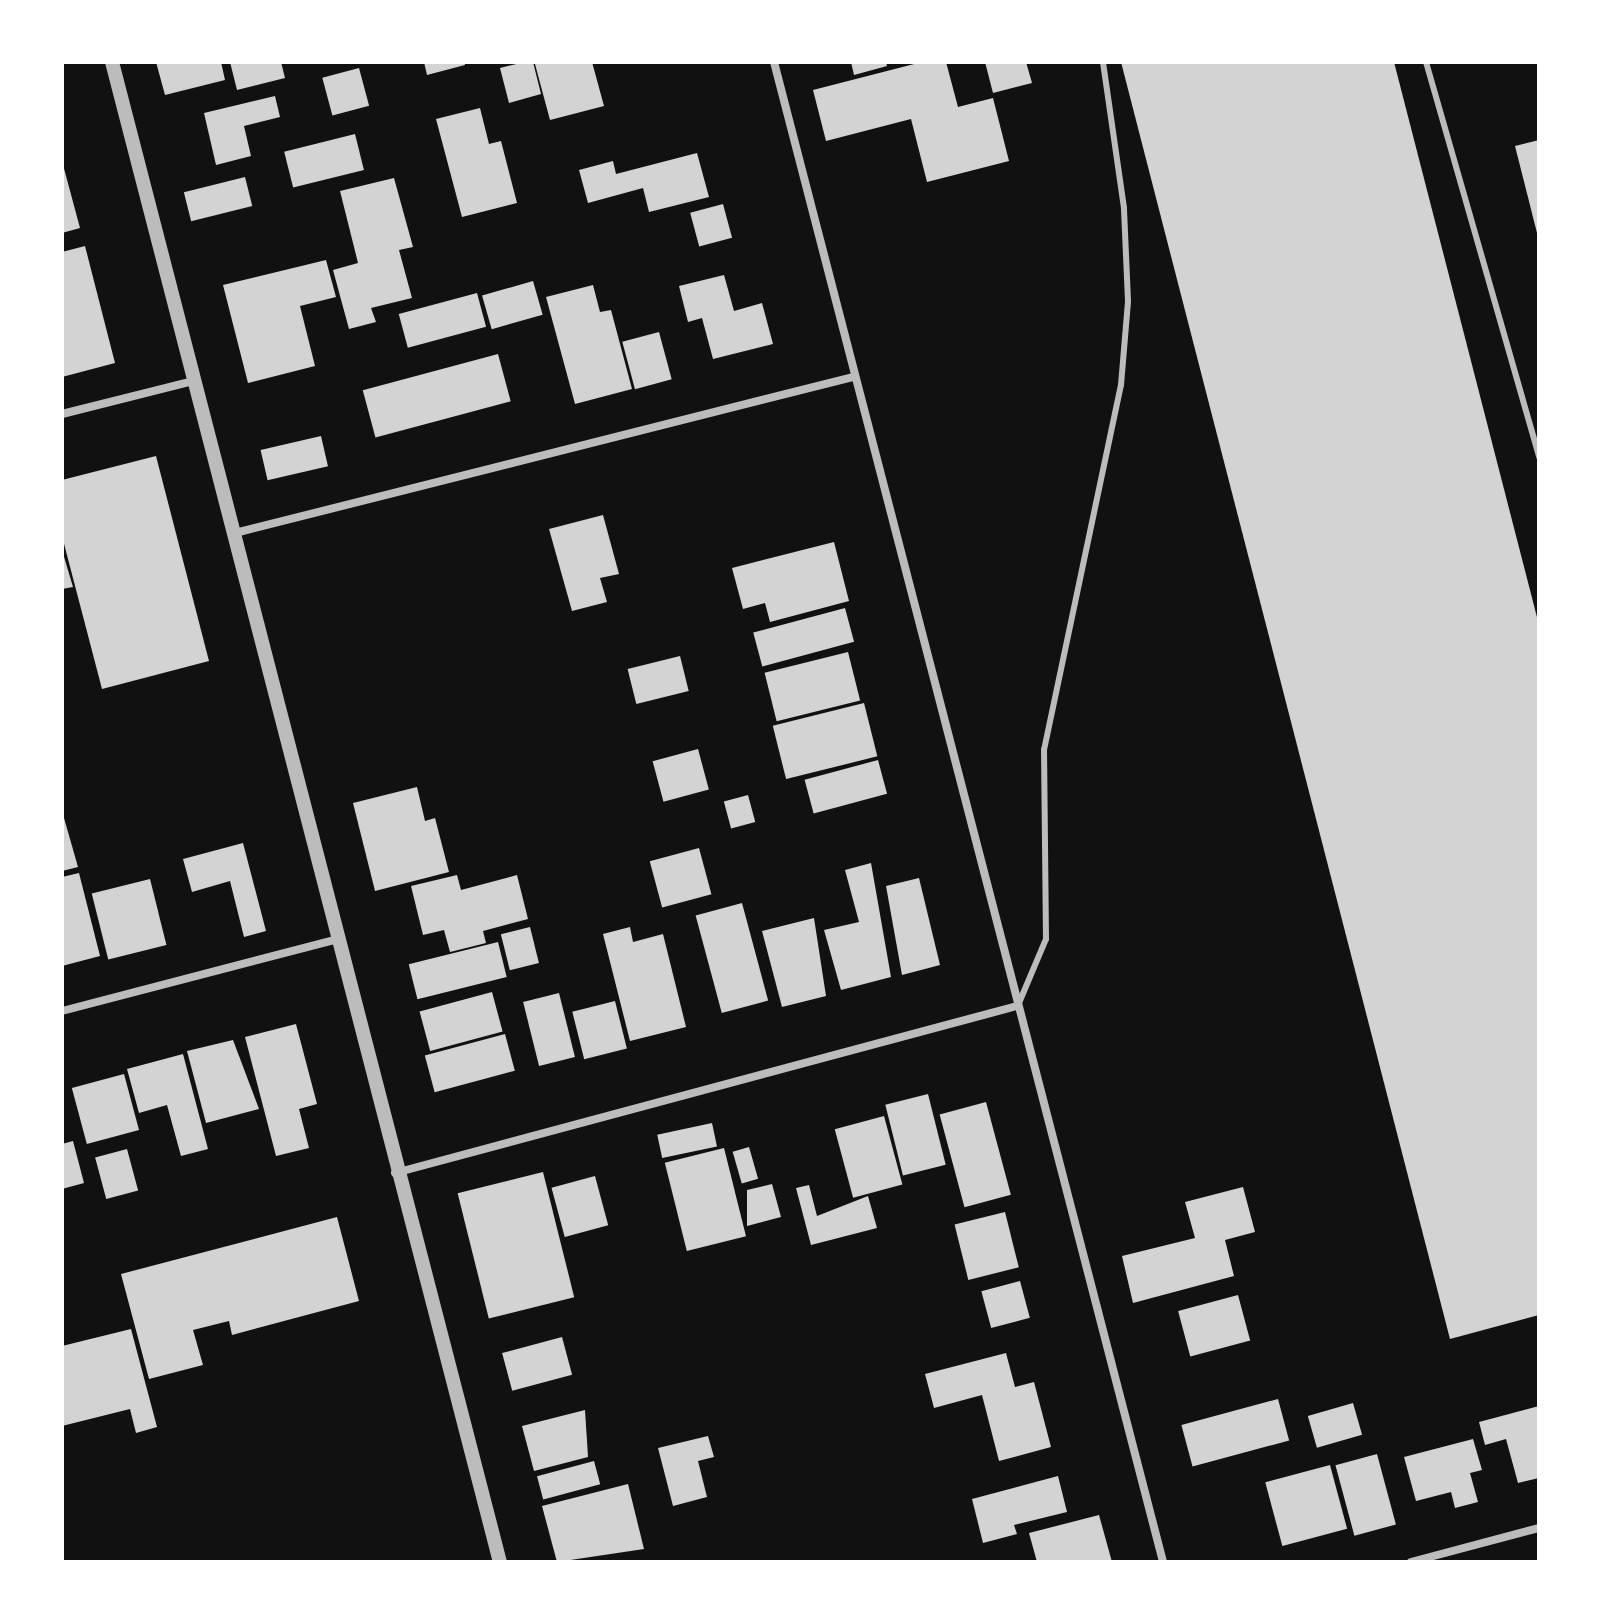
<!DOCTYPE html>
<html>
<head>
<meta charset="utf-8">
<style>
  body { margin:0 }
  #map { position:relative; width:1601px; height:1624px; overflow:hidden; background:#111; font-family:"Space Grotesk",sans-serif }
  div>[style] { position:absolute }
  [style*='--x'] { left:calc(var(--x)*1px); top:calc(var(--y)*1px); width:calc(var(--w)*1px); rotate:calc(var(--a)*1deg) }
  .building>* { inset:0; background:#d3d3d3; transform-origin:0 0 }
  .service>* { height:6px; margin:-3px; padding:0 3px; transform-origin:3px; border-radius:3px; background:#bcbcbc }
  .minor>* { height:8px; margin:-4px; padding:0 4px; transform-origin:4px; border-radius:4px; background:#bcbcbc }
  .tertiary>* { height:14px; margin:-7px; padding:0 7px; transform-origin:7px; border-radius:7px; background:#bcbcbc }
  span { translate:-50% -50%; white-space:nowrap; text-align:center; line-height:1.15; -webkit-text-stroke:7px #fff; paint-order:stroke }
  .frame { position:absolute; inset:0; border:64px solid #fff; pointer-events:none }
</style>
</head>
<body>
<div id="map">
  <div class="building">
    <i style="clip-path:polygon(156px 62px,221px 62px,225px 80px,165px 95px)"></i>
    <i style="clip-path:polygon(230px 62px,281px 62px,285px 78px,237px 90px)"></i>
    <i style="clip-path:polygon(424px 62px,464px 62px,465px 65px,427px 75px)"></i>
    <i style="clip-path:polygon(525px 62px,533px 62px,541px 94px,509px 103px,500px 68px)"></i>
    <i style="clip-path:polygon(544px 62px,592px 62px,604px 106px,550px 120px,535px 64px)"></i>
    <i style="clip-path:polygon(851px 62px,886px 62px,887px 66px,854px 75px)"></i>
    <i style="clip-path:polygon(922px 62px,946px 62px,958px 107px,993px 98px,1009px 161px,927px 182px,911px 119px,826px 141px,813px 90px)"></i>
    <i style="clip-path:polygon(985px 62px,1026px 62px,1032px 83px,993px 93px)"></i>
    <i style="clip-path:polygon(1121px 62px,1394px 62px,1539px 625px,1539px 1315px,1450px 1339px)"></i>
    <i style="left:359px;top:68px;width:39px;height:38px;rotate:75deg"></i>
    <i style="clip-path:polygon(275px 96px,280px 117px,244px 126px,251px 156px,216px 165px,204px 113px)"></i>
    <i style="clip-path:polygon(480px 108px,489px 144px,501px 141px,517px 203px,462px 217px,436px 119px)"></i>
    <i style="left:355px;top:134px;width:37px;height:73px;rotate:76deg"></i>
    <i style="clip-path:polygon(1539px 140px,1539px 237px,1538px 237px,1515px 146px)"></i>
    <i style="clip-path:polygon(697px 153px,709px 197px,649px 212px,643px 188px,588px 203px,579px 170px,613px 161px,616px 174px)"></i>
    <i style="clip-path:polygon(62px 161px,80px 228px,62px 233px)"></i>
    <i style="left:245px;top:177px;width:30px;height:63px;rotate:76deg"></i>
    <i style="clip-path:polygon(394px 178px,413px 247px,399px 250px,412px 298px,371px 308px,376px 322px,349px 329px,333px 270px,358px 263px,340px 191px)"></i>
    <i style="left:723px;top:204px;width:35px;height:34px;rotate:75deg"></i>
    <i style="clip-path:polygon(85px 246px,115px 363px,62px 377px,62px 252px)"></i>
    <i style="clip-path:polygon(326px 260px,336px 297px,300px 306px,315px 366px,248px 383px,223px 285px)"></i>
    <i style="clip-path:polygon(724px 275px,734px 311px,762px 303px,773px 344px,713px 359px,702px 318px,688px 322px,679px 286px)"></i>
    <i style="left:533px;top:281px;width:35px;height:53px;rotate:74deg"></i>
    <i style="clip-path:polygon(593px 285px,600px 312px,611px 310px,632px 389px,575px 404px,546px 297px)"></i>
    <i style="left:477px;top:293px;width:35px;height:81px;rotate:75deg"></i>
    <i style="left:659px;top:332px;width:49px;height:38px;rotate:75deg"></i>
    <i style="left:498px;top:354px;width:49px;height:140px;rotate:75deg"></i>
    <i style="left:321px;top:436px;width:31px;height:62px;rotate:77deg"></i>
    <i style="clip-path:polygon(156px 456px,209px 661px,102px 689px,62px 536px,62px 480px)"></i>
    <i style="clip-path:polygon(603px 515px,619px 574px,600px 578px,607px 602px,572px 611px,549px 529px)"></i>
    <i style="clip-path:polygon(834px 542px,849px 601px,770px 622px,765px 603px,743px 609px,732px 568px)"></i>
    <i style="clip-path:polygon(62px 550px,73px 587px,62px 589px)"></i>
    <i style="left:845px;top:608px;width:35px;height:95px;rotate:75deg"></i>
    <i style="left:848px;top:652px;width:50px;height:86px;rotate:76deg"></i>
    <i style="left:680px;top:656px;width:36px;height:54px;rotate:76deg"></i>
    <i style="left:864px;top:703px;width:55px;height:94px;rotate:76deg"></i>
    <i style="left:698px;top:749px;width:42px;height:47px;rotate:75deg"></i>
    <i style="left:878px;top:760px;width:35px;height:76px;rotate:75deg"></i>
    <i style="clip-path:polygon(417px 787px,425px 821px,435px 818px,449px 872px,375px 891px,353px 803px)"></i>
    <i style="left:748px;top:795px;width:28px;height:25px;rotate:75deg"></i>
    <i style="clip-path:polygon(62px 811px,78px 867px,62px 871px)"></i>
    <i style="clip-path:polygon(243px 843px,266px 931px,244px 937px,230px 881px,192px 892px,183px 859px)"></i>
    <i style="left:699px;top:848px;width:48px;height:51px;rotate:75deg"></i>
    <i style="clip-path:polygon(871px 863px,891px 977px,841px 990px,824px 930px,859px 922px,845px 870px)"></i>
    <i style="clip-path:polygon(79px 873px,100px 956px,62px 966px,62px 877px)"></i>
    <i style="clip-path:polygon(457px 875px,461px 890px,517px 875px,528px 919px,483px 931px,486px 943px,450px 952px,444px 930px,423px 935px,411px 886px)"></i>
    <i style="clip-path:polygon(919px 878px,940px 965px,902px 975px,886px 886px)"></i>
    <i style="left:150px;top:879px;width:68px;height:60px;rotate:76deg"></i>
    <i style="left:742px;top:903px;width:101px;height:48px;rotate:75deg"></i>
    <i style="clip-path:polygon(814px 918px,826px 996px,782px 1007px,762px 931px)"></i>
    <i style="left:530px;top:927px;width:37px;height:30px;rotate:76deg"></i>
    <i style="clip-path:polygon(630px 927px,633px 942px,663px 934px,686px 1027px,630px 1041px,603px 934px)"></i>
    <i style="left:498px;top:942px;width:36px;height:92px;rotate:76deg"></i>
    <i style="left:492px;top:992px;width:41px;height:75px;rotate:75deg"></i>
    <i style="left:559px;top:993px;width:66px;height:37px;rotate:76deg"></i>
    <i style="left:615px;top:1001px;width:49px;height:44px;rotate:76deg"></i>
    <i style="clip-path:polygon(296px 1024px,317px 1104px,299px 1109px,309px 1148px,276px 1156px,245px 1037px)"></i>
    <i style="left:505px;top:1034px;width:38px;height:83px;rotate:75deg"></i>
    <i style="clip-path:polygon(233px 1040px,259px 1109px,206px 1123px,187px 1051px)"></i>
    <i style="clip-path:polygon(183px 1054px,208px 1149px,181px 1156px,167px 1105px,139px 1113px,127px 1069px)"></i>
    <i style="left:124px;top:1074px;width:58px;height:54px;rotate:75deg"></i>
    <i style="left:928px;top:1094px;width:73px;height:44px;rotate:76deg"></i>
    <i style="left:986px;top:1102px;width:96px;height:48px;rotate:75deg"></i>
    <i style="left:884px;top:1116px;width:71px;height:51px;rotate:75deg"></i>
    <i style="left:712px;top:1123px;width:24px;height:56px;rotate:78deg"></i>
    <i style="clip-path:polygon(73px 1141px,84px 1183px,62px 1189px,62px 1144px)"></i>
    <i style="left:749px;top:1147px;width:33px;height:17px;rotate:74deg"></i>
    <i style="left:724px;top:1148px;width:91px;height:61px;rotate:76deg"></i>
    <i style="left:127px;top:1149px;width:43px;height:33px;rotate:75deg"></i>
    <i style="left:543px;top:1172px;width:129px;height:88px;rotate:76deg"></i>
    <i style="left:595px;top:1176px;width:51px;height:45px;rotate:75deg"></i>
    <i style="clip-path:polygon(772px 1184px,781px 1217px,747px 1226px,747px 1190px)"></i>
    <i style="clip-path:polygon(809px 1185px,817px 1216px,868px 1196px,877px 1228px,811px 1245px,796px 1188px)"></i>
    <i style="clip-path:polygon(1243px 1187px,1255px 1232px,1225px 1240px,1234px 1276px,1133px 1303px,1122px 1256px,1195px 1238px,1185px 1202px)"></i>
    <i style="left:1005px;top:1212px;width:57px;height:52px;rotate:76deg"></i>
    <i style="clip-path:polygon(337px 1217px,359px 1301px,232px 1335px,229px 1321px,193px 1330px,203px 1365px,149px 1379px,121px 1274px)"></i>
    <i style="left:1020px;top:1281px;width:38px;height:40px;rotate:75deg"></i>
    <i style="left:1238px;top:1295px;width:47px;height:62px;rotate:75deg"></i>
    <i style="clip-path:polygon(131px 1329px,157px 1427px,136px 1433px,130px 1409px,62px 1426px,62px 1346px)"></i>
    <i style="left:562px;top:1337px;width:39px;height:62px;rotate:75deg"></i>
    <i style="clip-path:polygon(1006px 1353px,1015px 1387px,1034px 1382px,1051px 1447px,999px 1461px,982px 1395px,934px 1408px,925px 1374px)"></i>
    <i style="left:1278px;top:1399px;width:43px;height:100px;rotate:75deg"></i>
    <i style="left:1353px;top:1403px;width:33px;height:47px;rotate:74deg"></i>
    <i style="clip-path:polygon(1539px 1406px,1539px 1478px,1518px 1483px,1506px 1439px,1485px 1445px,1479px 1422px)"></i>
    <i style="clip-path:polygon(585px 1410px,588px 1457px,534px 1471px,522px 1426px)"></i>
    <i style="clip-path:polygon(708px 1436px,714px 1457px,698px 1461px,707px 1497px,673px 1506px,658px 1448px)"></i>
    <i style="clip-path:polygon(1473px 1439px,1482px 1470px,1470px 1473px,1478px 1502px,1455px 1508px,1451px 1492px,1416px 1501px,1404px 1457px)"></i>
    <i style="left:1377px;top:1454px;width:73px;height:43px;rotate:75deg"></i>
    <i style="left:594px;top:1461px;width:24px;height:59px;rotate:75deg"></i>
    <i style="left:1330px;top:1465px;width:66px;height:67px;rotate:75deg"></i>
    <i style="clip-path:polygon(1058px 1476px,1067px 1512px,1014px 1525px,1017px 1534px,983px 1543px,972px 1499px)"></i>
    <i style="clip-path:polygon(628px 1484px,644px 1549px,557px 1562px,542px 1506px)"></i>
    <i style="clip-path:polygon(1099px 1515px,1112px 1562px,1037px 1562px,1029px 1533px)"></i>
  </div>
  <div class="service">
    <i style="--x:1426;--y:62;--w:411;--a:74"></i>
    <i style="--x:1019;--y:1003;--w:69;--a:-67.1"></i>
    <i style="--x:1046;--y:939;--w:189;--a:-90.6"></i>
    <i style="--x:1044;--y:750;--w:373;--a:-78.1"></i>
    <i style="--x:1121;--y:385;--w:84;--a:-85.2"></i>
    <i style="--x:1128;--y:301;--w:93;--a:-92.5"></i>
    <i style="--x:1124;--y:208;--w:148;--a:-98.2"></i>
  </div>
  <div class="minor">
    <i style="--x:774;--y:62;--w:1550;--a:75.46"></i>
    <i style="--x:62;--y:414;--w:139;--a:-14.1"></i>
    <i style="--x:235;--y:533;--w:637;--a:-14.17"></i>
    <i style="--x:62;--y:1011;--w:282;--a:-14.6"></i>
    <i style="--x:395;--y:1173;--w:644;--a:-15.03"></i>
    <i style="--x:1411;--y:1562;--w:132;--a:-14.9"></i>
  </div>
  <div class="tertiary">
    <i style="--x:112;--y:62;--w:1549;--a:75.5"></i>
  </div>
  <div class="frame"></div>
</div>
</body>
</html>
